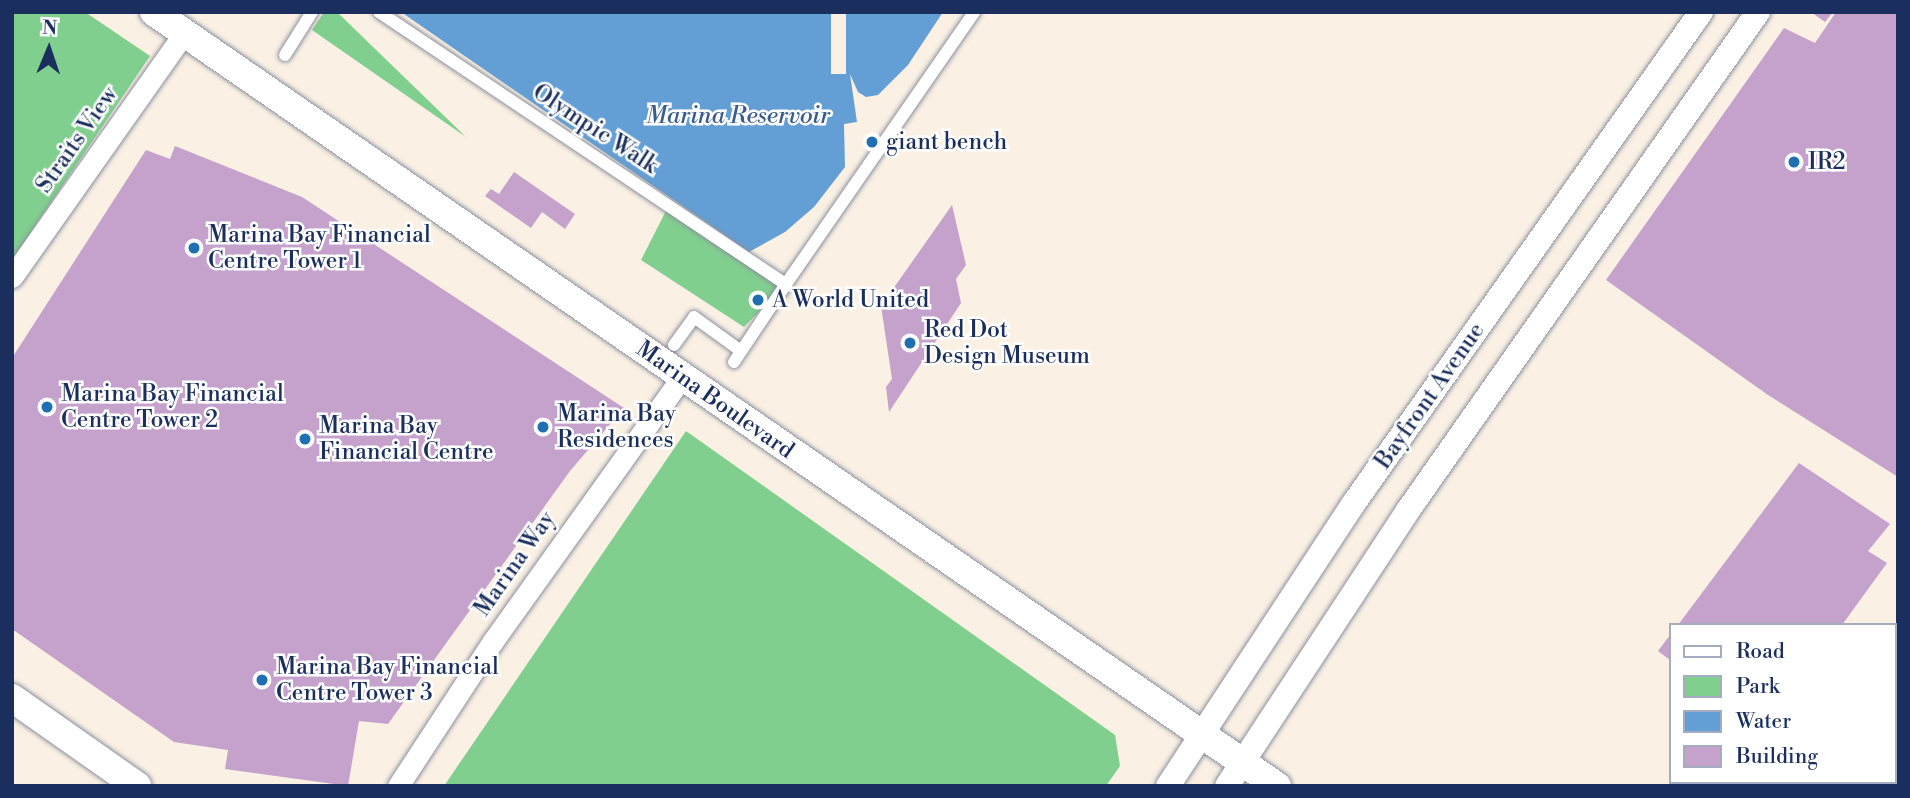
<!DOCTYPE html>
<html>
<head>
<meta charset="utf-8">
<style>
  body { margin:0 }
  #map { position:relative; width:1910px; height:798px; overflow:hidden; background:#faf0e3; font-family:"Libre Bodoni",serif }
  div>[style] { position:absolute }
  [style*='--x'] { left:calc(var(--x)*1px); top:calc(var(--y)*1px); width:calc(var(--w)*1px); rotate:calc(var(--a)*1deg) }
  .green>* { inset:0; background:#81cf8e }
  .water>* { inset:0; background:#639fd4 }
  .pier>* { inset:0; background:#faf0e3; transform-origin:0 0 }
  .building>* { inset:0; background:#c4a2cc }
  .roads { filter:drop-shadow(0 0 2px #8a90a0) drop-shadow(0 0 2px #8a90a0) }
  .pedestrian>* { height:12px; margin:-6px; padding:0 6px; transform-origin:6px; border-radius:6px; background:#fff }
  .tertiary>* { height:21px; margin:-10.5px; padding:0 10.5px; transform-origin:10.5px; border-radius:10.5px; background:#fff }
  .secondary>* { height:24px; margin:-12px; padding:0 12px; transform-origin:12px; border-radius:12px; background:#fff }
  .primary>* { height:28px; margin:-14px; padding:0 14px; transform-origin:14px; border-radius:14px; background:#fff }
  .dots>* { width:19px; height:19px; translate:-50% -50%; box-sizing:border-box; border:4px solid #fff; border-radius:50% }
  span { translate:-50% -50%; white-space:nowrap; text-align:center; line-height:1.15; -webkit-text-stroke:5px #fff; paint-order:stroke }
  .street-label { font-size:23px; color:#1b2f5e }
  .poi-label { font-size:23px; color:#1b2f5e }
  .left { translate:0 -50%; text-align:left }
  .water-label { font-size:24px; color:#385c8d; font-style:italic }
  .frame { position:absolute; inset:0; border:14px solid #1b2f5e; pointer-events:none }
  .legend { position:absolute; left:1669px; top:623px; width:228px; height:161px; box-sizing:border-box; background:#fff; border:2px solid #a4acbf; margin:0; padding:9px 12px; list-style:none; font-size:21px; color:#1b2f5e }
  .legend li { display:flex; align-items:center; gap:14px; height:35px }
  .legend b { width:35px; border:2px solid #a4acbf }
  .north { position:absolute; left:14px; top:14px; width:70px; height:70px; -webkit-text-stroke:5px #fff; paint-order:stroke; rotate:2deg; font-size:19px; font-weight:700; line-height:28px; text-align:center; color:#1b2f5e }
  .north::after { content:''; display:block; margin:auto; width:24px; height:32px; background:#1b2f5e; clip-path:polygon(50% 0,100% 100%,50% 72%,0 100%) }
</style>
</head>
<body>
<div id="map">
  <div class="green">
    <i style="clip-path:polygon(12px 12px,85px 12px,150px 56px,12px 260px)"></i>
    <i style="clip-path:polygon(324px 12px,337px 12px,466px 137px,312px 30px)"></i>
    <i style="clip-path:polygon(670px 203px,786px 284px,744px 327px,641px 260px)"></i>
    <i style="clip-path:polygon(686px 431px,1115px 735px,1120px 766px,1106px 786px,444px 786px)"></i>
  </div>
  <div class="water">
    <i style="clip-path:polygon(401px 12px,943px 12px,908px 65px,878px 95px,866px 97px,858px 92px,850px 74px,857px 122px,844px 124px,845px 167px,814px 207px,785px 232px,749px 252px)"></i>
  </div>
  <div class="pier">
    <i style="left:831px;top:12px;width:15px;height:62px"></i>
  </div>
  <div class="building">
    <i style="clip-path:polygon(1811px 12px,1833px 12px,1825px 22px)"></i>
    <i style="clip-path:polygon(1836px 12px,1898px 12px,1898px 477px,1768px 395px,1606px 280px,1784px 28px,1815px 43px)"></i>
    <i style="clip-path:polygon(175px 146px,302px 197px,624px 408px,570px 471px,388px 724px,359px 721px,348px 786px,225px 769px,228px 750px,174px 742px,12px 629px,12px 358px,146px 150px,170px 159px)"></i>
    <i style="clip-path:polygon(514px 172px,575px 214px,565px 229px,542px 212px,531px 228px,485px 196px,491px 189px,499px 194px)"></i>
    <i style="clip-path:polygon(952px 205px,966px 265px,956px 279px,961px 303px,889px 412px,886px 387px,892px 379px,881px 306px)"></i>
    <i style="clip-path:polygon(1799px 463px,1890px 524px,1868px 551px,1887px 563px,1842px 625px,1678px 625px)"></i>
    <i style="clip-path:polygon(1670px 635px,1670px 660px,1658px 651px)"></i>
  </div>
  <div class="roads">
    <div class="pedestrian">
      <i style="--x:379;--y:12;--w:490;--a:33.8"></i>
      <i style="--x:786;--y:284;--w:331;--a:-55.3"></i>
      <i style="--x:285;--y:55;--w:51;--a:-57.9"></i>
      <i style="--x:674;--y:345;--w:34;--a:-54"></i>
      <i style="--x:694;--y:317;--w:58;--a:35.9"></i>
      <i style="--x:734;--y:362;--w:94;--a:-56.3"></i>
    </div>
    <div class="tertiary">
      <i style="--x:12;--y:277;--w:299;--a:-54.8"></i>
      <i style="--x:398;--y:786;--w:173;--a:-56.8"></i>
      <i style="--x:493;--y:641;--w:325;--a:-54.4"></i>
    </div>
    <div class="secondary">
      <i style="--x:1168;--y:786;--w:339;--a:-56.7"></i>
      <i style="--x:1354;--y:503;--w:601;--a:-54.75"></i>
      <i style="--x:1227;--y:786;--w:331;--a:-56.7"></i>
      <i style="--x:1409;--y:509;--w:607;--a:-54.92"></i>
    </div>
    <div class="primary">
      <i style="--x:154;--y:12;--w:1364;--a:34.58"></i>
      <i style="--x:12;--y:698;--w:153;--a:35.1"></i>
      <i style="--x:1894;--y:700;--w:6;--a:-51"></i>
      <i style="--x:1833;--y:786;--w:5;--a:-53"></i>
    </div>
  </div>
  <div class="dots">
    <i style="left:872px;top:142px;background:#1f6fb2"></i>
    <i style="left:1794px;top:162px;background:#1f6fb2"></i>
    <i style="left:194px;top:248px;background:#1f6fb2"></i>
    <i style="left:758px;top:300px;background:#1f6fb2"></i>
    <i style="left:910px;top:343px;background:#1f6fb2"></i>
    <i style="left:47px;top:407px;background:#1f6fb2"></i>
    <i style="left:543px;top:427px;background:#1f6fb2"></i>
    <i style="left:305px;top:439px;background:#1f6fb2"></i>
    <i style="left:262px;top:680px;background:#1f6fb2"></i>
  </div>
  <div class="street-label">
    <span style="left:595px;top:129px;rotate:33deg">Olympic Walk</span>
    <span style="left:77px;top:140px;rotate:-55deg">Straits View</span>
    <span style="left:1430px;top:396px;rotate:-55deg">Bayfront Avenue</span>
    <span style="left:715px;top:400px;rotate:35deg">Marina Boulevard</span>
    <span style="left:515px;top:564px;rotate:-55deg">Marina Way</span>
  </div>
  <div class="poi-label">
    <span class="left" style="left:886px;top:142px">giant bench</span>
    <span class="left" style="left:1808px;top:162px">IR2</span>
    <span class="left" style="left:208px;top:248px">Marina Bay Financial<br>Centre Tower 1</span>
    <span class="left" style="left:772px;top:300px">A World United</span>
    <span class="left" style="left:924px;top:343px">Red Dot<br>Design Museum</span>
    <span class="left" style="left:61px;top:407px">Marina Bay Financial<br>Centre Tower 2</span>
    <span class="left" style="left:557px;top:427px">Marina Bay<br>Residences</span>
    <span class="left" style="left:319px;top:439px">Marina Bay<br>Financial Centre</span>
    <span class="left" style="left:276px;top:680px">Marina Bay Financial<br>Centre Tower 3</span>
  </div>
  <div class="water-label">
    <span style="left:738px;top:117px">Marina Reservoir</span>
  </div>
  <div class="frame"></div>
  <ul class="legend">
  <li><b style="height:9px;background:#fff"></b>Road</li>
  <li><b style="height:19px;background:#81cf8e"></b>Park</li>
  <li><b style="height:19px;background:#639fd4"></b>Water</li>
  <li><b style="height:19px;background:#c4a2cc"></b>Building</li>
  </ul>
  <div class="north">N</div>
</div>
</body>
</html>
